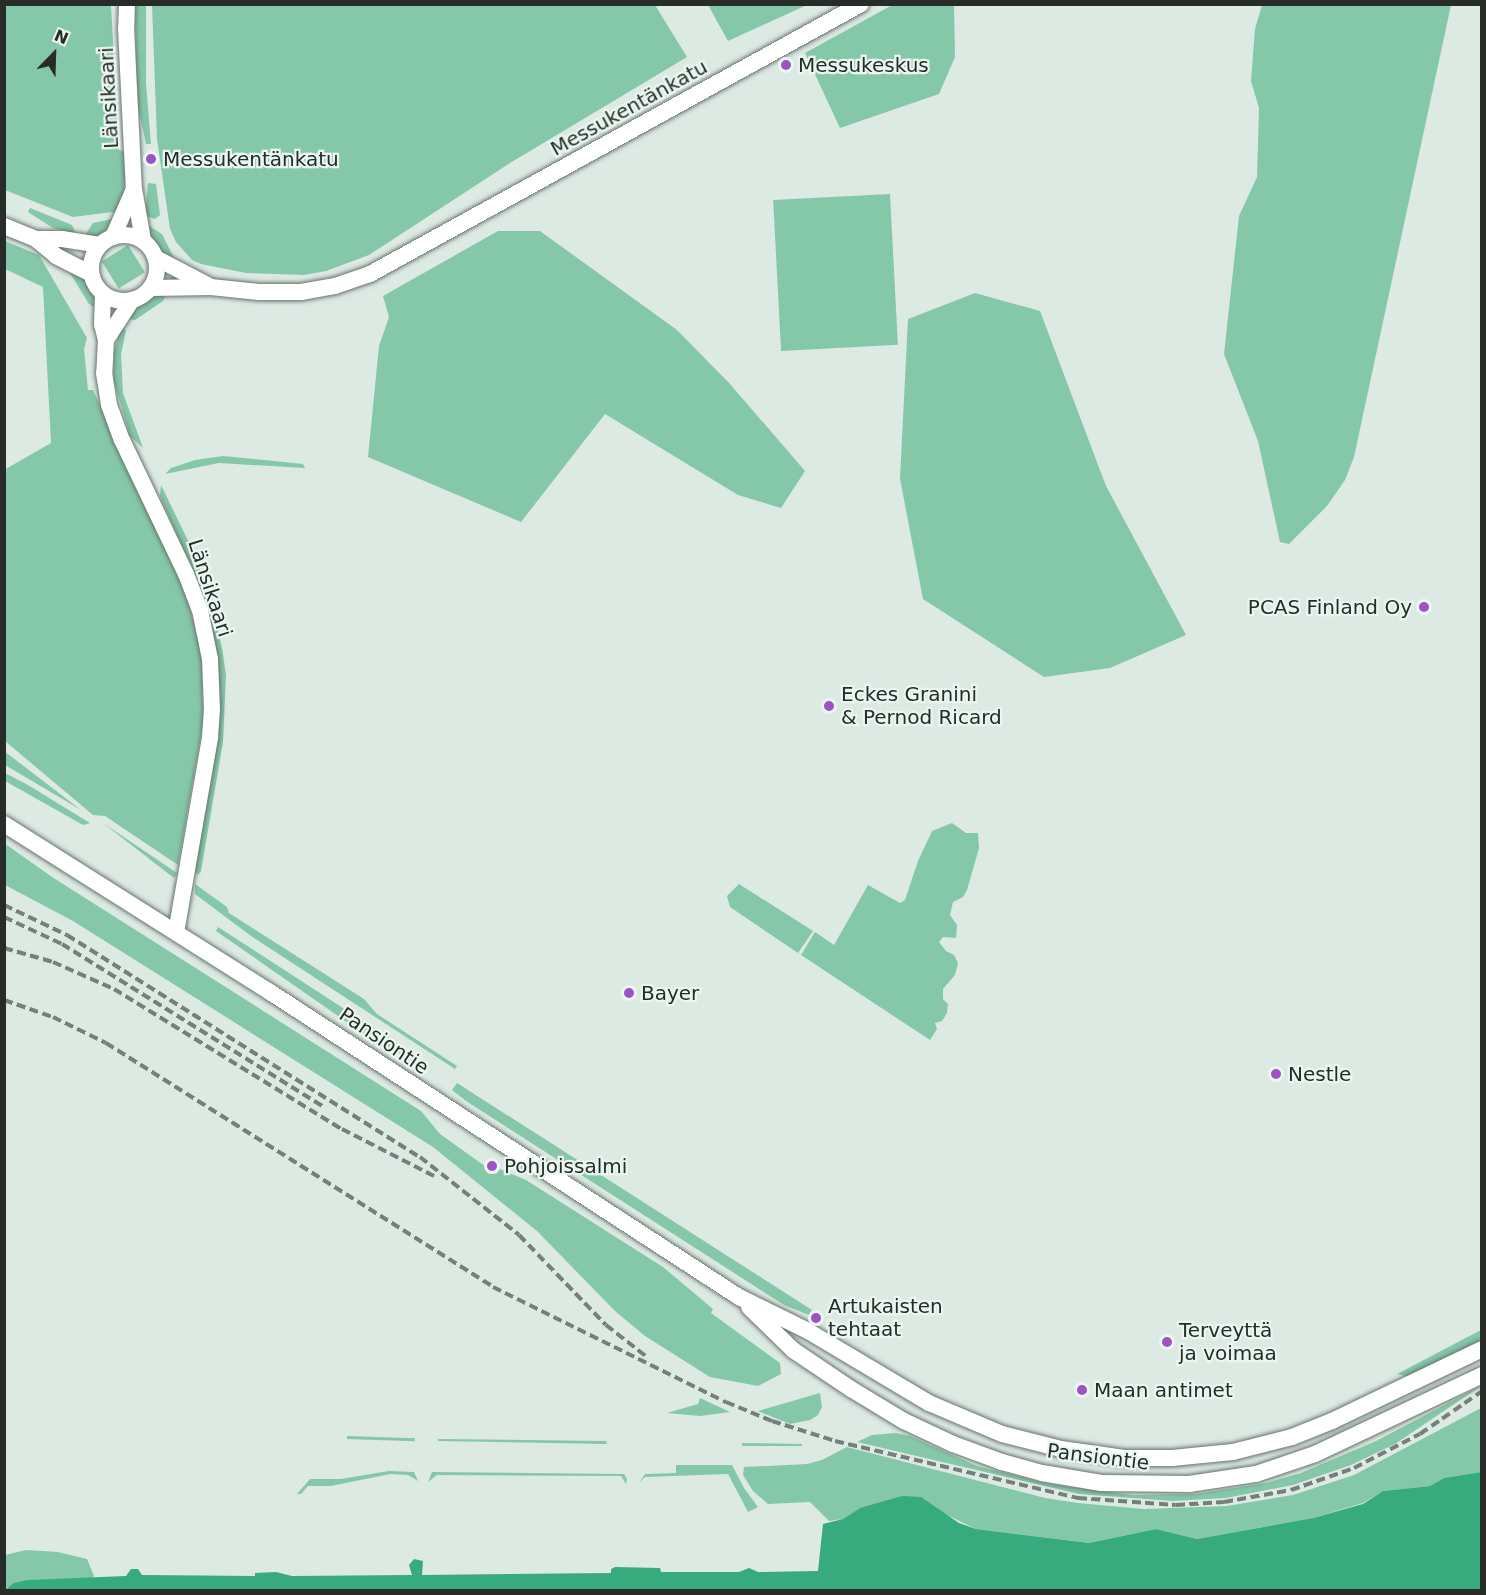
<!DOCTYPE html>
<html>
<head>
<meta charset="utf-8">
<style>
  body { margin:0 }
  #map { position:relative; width:1486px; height:1595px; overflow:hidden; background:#dde9e3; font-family:"DejaVu Sans",sans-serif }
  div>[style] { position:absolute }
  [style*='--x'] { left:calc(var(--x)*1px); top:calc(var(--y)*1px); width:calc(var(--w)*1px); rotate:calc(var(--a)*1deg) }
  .green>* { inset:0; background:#85c8a9; transform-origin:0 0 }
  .water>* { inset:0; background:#37aa7e }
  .roads { filter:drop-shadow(0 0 2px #67736d) drop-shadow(0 0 2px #67736d) }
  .minor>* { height:16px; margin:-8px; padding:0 8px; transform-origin:8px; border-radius:8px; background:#fff }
  .minor>.ring { margin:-8px; padding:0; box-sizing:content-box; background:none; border:16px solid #fff; border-radius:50% }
  .rail>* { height:4px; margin-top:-2px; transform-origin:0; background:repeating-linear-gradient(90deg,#777f7a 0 9px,transparent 0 13.5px) }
  .dots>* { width:16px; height:16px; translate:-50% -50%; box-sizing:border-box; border:3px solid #eaf7f0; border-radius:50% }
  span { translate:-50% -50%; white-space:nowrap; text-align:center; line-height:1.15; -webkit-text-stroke:4.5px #eaf7f0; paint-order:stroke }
  .poi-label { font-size:20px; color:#272c29 }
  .left { translate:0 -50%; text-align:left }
  .right { translate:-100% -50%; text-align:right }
  .street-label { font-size:20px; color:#272c29 }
  .frame { position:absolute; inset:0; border:6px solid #272c29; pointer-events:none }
  .north { position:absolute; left:24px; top:24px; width:60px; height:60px; -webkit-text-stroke:4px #eaf7f0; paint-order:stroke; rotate:23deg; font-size:16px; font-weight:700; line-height:24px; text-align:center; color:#272c29 }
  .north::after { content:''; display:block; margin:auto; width:21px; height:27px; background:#272c29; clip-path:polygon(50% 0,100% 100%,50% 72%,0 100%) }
</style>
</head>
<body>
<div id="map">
  <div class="green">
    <i style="clip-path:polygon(894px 4px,954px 5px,955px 57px,939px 94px,840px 128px,805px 53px)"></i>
    <i style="clip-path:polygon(4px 5px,111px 5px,119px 150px,124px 152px,126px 178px,120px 211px,73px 217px,5px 190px)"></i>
    <i style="clip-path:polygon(135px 5px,146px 5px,146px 83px,151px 144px,146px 144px,137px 102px)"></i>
    <i style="clip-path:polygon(152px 5px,655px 5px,687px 57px,510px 163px,369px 255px,326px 271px,304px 275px,246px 273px,201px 264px,192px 260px,176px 242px,170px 229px,157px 139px)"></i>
    <i style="clip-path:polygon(708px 5px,807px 5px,728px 41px)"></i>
    <i style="clip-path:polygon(1262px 5px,1451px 5px,1354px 457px,1345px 480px,1327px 506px,1289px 544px,1280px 542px,1258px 441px,1224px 354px,1239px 216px,1257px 177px,1259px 108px,1251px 81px,1255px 29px)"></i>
    <i style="clip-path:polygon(148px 183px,156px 184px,160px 215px,155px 219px,145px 216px)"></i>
    <i style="left:890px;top:194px;width:151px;height:117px;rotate:87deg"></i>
    <i style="clip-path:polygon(30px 208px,72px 225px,76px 234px,53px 228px,28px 212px)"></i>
    <i style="clip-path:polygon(116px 218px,101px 235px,83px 238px,93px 223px)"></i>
    <i style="clip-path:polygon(146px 224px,162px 234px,174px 258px,174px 264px,161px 252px,148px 234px)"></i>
    <i style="clip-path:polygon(498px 231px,540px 231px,677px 330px,730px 384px,805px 471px,781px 508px,738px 495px,605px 414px,521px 522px,368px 457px,379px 346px,389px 317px,383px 296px)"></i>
    <i style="clip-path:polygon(5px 241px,39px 255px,87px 338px,84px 349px,88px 390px,93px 390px,152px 518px,185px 593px,195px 626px,202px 655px,203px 724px,178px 865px,105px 816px,93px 815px,5px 741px,4px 470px,51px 443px,43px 287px,5px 269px)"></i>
    <i style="left:128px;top:245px;width:32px;height:31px;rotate:58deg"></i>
    <i style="clip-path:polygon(70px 273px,86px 280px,96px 299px,97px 309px,89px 304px)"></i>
    <i style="clip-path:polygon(167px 293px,163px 301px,135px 320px,126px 319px,147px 299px)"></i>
    <i style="clip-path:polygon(975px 293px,1040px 311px,1106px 486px,1186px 635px,1110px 668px,1044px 677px,923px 599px,900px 479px,908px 319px)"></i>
    <i style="clip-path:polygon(122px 326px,126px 331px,121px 354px,123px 393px,143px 448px,130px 436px,114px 381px,114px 352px)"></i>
    <i style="clip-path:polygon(223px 456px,303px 464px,305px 468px,219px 463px,165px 474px,171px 468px,195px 460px)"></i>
    <i style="clip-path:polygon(161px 485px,195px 555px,209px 594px,222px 648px,226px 675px,223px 742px,201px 871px,198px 875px,194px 872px,220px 720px,217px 655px,205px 599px,160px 496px)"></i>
    <i style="clip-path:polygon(4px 751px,21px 764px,81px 810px,5px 765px)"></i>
    <i style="clip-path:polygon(5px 773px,28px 785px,90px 823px,83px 825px,5px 781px)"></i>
    <i style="clip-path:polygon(103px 823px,177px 873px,174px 878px,170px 875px)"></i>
    <i style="clip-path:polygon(952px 823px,966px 833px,978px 833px,979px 848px,967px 890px,963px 897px,953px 902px,950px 915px,957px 925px,956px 938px,943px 937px,939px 942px,946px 951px,954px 955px,958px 963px,955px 975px,943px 989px,943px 999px,948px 1004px,947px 1013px,942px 1021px,935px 1023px,937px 1029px,930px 1040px,801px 955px,815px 932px,834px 945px,868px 885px,900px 903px,905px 900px,918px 861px,932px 831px)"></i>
    <i style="clip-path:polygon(4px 843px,52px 877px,421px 1111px,440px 1134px,496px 1174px,500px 1169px,526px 1180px,663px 1267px,713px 1309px,711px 1313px,780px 1363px,781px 1374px,758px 1386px,710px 1377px,645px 1336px,615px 1311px,537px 1231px,433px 1147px,73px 921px,5px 885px)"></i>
    <i style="clip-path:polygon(195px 884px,227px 907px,229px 913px,364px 999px,377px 1014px,457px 1066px,455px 1069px,251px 936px,195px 894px)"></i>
    <i style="clip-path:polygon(739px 884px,813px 931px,798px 953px,730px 907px,727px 896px)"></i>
    <i style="clip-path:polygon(218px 927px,414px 1054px,411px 1058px,384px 1048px,216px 931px)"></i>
    <i style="clip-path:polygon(457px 1083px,812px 1310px,809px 1315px,784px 1305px,466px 1101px,452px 1090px)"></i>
    <i style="clip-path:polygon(1481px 1330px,1481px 1341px,1410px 1377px,1397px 1374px)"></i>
    <i style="clip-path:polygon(1481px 1386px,1395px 1444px,1351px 1465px,1293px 1485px,1226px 1498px,1172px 1501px,1079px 1494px,857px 1442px,872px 1435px,896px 1433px,910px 1436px,977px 1466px,1049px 1484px,1133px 1495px,1195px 1494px,1266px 1483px,1301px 1473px,1376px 1441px)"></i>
    <i style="clip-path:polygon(820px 1393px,822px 1407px,818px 1415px,810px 1420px,790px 1424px,758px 1411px)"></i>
    <i style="clip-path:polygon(700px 1398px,730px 1412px,700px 1416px,667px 1413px,698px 1404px)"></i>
    <i style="clip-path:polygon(1481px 1408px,1481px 1472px,1444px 1478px,1430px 1486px,1383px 1491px,1363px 1503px,1313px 1518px,1197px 1539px,1156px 1529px,1089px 1543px,976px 1529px,945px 1514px,860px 1508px,843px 1519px,829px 1521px,810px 1502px,768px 1504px,753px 1491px,743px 1475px,744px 1467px,807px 1464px,822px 1460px,847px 1447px,1045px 1498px,1078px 1503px,1144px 1509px,1227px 1506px,1293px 1495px,1354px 1475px)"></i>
    <i style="left:347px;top:1436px;width:68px;height:3px;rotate:2deg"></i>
    <i style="clip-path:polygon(438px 1439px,606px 1441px,607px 1444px,438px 1441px)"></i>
    <i style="clip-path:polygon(742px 1443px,802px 1444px,802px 1446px,742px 1446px)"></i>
    <i style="clip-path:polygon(676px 1465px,732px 1465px,744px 1488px,758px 1507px,748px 1512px,728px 1474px,645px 1477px,639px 1483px,645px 1474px,676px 1473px)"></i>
    <i style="clip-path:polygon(389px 1471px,414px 1472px,418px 1481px,408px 1475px,390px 1474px,331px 1486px,308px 1486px,301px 1494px,297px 1494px,310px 1479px,341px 1479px)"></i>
    <i style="clip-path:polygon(432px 1472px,624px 1474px,627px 1479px,626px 1484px,621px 1476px,437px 1475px,428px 1482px)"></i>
    <i style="clip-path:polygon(26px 1550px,58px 1552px,87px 1559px,94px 1576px,90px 1582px,5px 1590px,5px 1555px)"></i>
  </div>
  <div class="water">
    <i style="clip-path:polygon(1481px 1472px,1481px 1590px,5px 1590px,14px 1583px,28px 1580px,126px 1576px,131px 1569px,138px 1569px,142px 1575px,255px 1576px,255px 1573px,276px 1572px,292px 1576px,412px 1575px,409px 1565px,414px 1559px,423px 1561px,422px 1575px,611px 1573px,611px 1569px,615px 1567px,660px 1568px,661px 1572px,739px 1572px,749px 1568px,758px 1572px,818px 1571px,823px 1524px,843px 1519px,860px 1508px,902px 1496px,921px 1497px,959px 1523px,976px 1529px,1089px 1543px,1156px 1529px,1197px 1539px,1313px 1518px,1363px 1504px,1383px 1491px,1430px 1486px,1444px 1478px)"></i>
  </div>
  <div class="roads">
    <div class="minor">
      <i style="--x:127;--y:4;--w:24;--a:92"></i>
      <i style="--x:126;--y:28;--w:161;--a:87.2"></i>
      <i style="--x:134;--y:189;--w:52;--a:80"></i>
      <i style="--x:4;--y:226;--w:35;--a:22"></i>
      <i style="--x:36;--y:239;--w:26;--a:40"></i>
      <i style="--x:56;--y:256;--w:39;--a:27"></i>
      <i class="ring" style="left:91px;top:235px;width:50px;height:50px"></i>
      <i style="--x:113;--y:237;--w:52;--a:-66.4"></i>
      <i style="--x:36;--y:239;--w:26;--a:0"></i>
      <i style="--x:62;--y:239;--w:38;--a:9"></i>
      <i style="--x:156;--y:258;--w:62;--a:27.8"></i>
      <i style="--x:151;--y:288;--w:60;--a:-1"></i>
      <i style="--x:211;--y:287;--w:48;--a:5.9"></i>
      <i style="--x:259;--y:292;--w:42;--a:0"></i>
      <i style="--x:301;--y:292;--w:35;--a:-10"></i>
      <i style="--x:335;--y:286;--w:37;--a:-19"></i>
      <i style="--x:370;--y:274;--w:560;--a:-28.81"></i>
      <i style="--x:103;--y:294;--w:30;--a:92"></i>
      <i style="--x:102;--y:324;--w:16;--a:76"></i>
      <i style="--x:106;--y:340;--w:33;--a:93"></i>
      <i style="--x:104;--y:373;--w:32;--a:81"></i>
      <i style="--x:109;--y:405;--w:37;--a:70"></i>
      <i style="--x:122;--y:440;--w:148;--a:64.5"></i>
      <i style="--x:186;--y:574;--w:39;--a:69"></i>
      <i style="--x:200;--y:610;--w:50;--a:78.5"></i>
      <i style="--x:210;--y:659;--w:50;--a:87.7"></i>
      <i style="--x:212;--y:709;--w:29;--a:94"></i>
      <i style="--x:210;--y:738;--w:197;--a:99.9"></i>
      <i style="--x:106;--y:340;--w:48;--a:-57"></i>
      <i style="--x:4;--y:824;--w:315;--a:32.3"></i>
      <i style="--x:270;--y:992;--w:559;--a:33.04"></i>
      <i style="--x:739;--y:1297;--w:77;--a:26.2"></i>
      <i style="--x:808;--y:1331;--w:141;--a:30.8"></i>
      <i style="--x:929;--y:1403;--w:79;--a:23"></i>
      <i style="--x:1002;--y:1434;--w:61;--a:14.3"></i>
      <i style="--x:1061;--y:1449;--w:64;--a:8.1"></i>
      <i style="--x:1124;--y:1458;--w:48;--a:0"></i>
      <i style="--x:1172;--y:1458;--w:61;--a:-5.6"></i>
      <i style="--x:1233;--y:1452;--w:61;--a:-14.3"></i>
      <i style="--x:1292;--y:1437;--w:43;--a:-21.8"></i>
      <i style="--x:1332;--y:1421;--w:166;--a:-25.6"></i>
      <i style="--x:749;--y:1307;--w:62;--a:44.3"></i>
      <i style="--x:793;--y:1350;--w:70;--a:33.9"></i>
      <i style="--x:851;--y:1389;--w:62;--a:31.1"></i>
      <i style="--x:904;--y:1421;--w:54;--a:25.1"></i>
      <i style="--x:953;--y:1444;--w:52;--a:20.2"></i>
      <i style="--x:1002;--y:1462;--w:41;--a:15.4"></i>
      <i style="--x:1042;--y:1473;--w:60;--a:9.6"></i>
      <i style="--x:1101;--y:1483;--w:88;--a:0.7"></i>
      <i style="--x:1189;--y:1484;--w:68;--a:-8.5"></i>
      <i style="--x:1256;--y:1474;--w:62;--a:-18.7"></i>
      <i style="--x:1315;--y:1454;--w:185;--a:-25.3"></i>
    </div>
  </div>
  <div class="rail">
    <i style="--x:4;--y:905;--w:70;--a:25.5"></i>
    <i style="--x:67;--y:935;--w:417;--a:32.2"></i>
    <i style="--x:420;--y:1157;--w:126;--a:38.2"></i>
    <i style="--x:519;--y:1235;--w:125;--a:46"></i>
    <i style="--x:606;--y:1325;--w:52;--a:38"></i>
    <i style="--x:4;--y:917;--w:64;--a:25"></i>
    <i style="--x:62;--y:944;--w:309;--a:31.9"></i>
    <i style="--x:4;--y:948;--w:51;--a:15.9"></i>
    <i style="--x:53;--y:962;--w:67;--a:23.9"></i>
    <i style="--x:114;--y:989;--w:268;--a:31.6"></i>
    <i style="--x:342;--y:1129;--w:106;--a:27.1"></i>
    <i style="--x:4;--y:1000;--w:52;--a:19.1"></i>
    <i style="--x:53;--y:1017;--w:59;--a:26.1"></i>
    <i style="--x:106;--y:1043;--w:457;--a:32.2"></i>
    <i style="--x:493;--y:1287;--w:260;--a:26.3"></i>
    <i style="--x:726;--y:1402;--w:50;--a:22.4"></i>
    <i style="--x:772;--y:1421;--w:66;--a:17.6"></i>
    <i style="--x:835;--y:1441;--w:250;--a:13.2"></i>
    <i style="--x:1078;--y:1498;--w:98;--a:4.1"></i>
    <i style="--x:1176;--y:1505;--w:48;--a:-3.6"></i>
    <i style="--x:1224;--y:1502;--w:68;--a:-10.2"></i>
    <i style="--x:1291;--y:1490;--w:67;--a:-19.2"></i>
    <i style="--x:1354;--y:1468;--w:74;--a:-27.3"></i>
    <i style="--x:1420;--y:1434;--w:75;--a:-34.7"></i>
  </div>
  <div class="dots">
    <i style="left:786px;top:65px;background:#9f52c3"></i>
    <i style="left:151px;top:159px;background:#9f52c3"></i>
    <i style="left:1424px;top:607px;background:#9f52c3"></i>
    <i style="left:829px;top:706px;background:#9f52c3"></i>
    <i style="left:629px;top:993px;background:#9f52c3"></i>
    <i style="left:1276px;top:1074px;background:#9f52c3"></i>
    <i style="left:492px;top:1166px;background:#9f52c3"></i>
    <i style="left:816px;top:1318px;background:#9f52c3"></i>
    <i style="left:1167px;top:1342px;background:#9f52c3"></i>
    <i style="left:1082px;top:1390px;background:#9f52c3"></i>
  </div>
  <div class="poi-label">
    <span class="left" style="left:798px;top:65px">Messukeskus</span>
    <span class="left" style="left:163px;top:159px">Messukentänkatu</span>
    <span class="right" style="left:1412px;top:607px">PCAS Finland Oy</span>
    <span class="left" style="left:841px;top:706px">Eckes Granini<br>&amp; Pernod Ricard</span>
    <span class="left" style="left:641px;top:993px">Bayer</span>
    <span class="left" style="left:1288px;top:1074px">Nestle</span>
    <span class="left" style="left:504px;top:1166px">Pohjoissalmi</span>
    <span class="left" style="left:828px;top:1318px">Artukaisten<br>tehtaat</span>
    <span class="left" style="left:1179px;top:1342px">Terveyttä<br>ja voimaa</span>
    <span class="left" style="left:1094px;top:1390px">Maan antimet</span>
  </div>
  <div class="street-label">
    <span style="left:109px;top:98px;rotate:-93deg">Länsikaari</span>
    <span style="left:629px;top:108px;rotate:-29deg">Messukentänkatu</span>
    <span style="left:210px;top:588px;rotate:72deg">Länsikaari</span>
    <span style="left:384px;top:1041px;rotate:34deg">Pansiontie</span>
    <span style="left:1098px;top:1457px;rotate:7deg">Pansiontie</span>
  </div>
  <div class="frame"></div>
  <div class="north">N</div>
</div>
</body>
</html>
